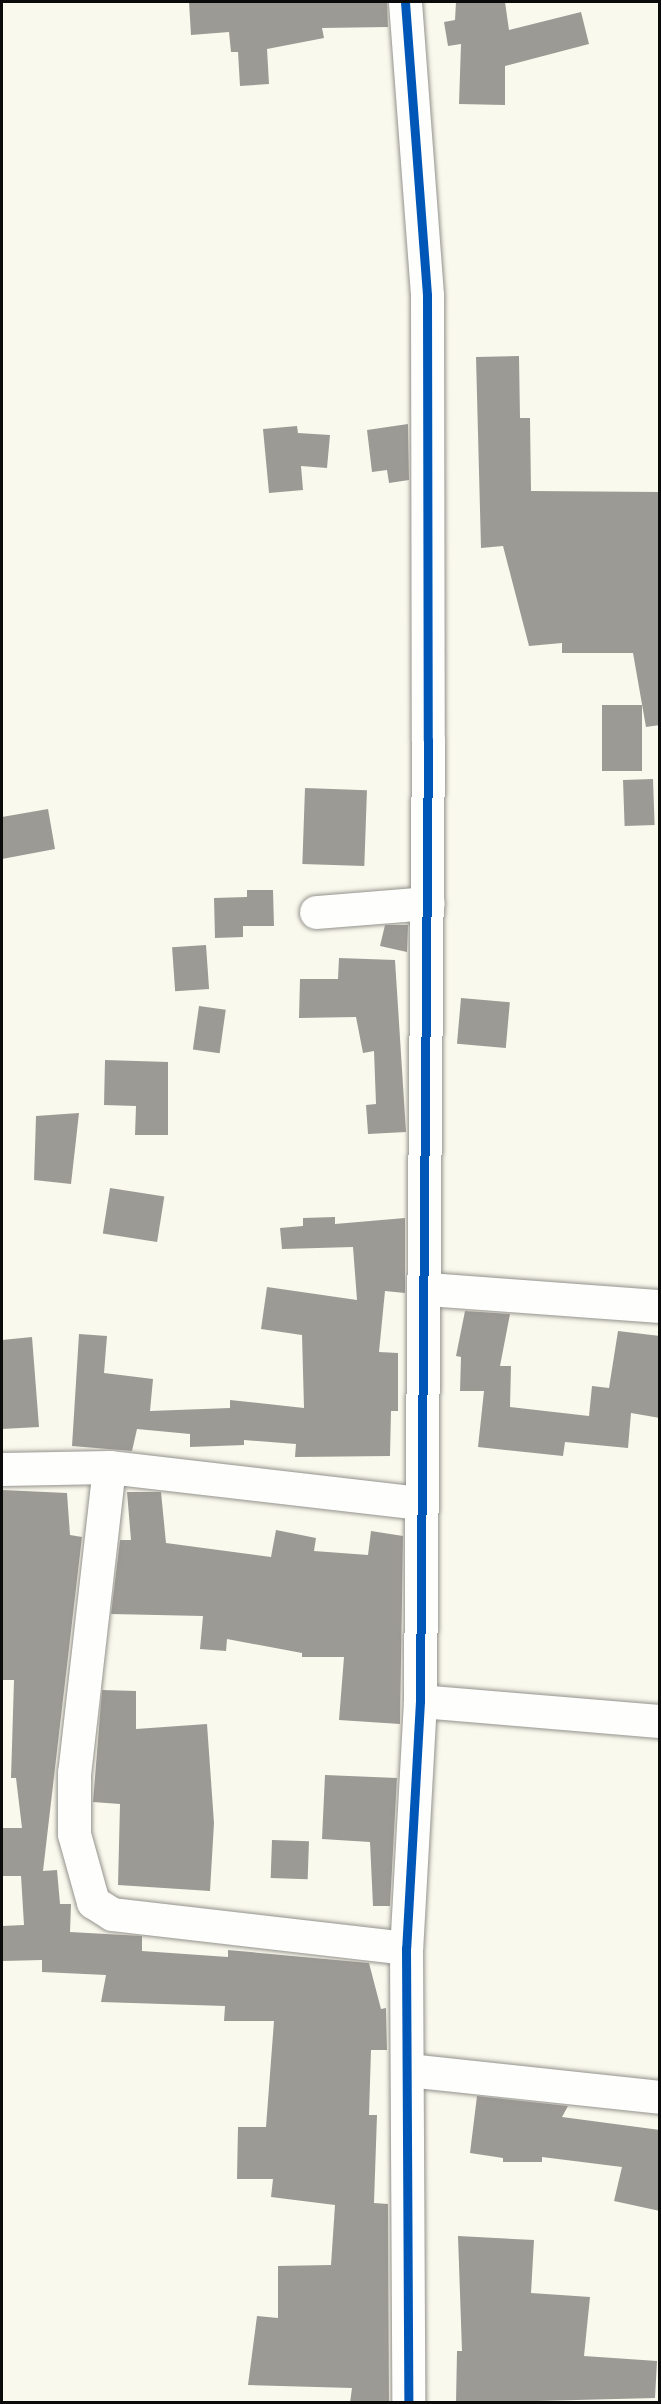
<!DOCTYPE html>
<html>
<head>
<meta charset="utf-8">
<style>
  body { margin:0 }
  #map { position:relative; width:661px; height:2404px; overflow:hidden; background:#faf9ed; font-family:"PT Serif",serif }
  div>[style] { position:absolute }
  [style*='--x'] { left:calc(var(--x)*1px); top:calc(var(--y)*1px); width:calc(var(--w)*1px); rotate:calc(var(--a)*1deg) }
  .building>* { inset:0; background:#9c9a94; transform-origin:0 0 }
  .roads { filter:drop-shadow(0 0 2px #93928d) drop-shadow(0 0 2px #93928d) }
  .street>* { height:33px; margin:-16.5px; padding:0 16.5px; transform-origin:16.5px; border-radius:16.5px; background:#fefefc }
  .cycleway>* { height:9px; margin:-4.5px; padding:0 4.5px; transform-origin:4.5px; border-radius:4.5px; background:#0057b8 }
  span { translate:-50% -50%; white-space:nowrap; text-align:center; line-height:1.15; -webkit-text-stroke:6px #fff; paint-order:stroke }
  .frame { position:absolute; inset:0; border:3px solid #0b0b0b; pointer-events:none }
</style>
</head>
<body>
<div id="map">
  <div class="building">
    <i style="clip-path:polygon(189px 2px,387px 2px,388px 27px,322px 28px,324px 38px,267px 49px,269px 84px,240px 86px,238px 52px,231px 52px,229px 32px,191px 35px)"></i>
    <i style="clip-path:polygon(456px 2px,505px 2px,509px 30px,581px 12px,589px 44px,505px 66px,505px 105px,459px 104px,461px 44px,448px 46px,444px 22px,455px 20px)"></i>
    <i style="clip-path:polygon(519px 356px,520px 418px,530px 418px,531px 491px,660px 492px,660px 725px,646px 727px,633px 653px,562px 653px,562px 643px,529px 646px,503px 546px,481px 548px,476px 357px)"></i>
    <i style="clip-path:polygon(408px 424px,409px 480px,389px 483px,387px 470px,372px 472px,367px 430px)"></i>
    <i style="clip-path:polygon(297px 426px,298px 433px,330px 435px,327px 468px,301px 466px,303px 490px,269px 493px,263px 429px)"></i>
    <i style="left:602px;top:705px;width:40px;height:66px"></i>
    <i style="left:653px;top:779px;width:46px;height:30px;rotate:88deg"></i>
    <i style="left:305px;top:788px;width:62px;height:76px;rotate:2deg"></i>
    <i style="clip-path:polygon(48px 809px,55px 849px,2px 859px,2px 817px)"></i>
    <i style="clip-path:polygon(247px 890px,273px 890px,274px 926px,243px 926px,243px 937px,215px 938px,214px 898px,247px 897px)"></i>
    <i style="clip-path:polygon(385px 925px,408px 925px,407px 952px,380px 946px)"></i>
    <i style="left:206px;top:945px;width:44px;height:34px;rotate:86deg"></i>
    <i style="clip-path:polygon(339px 958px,395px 960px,406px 1132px,368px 1134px,366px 1105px,376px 1104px,374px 1051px,363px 1053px,356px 1017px,299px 1018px,300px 979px,338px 979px)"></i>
    <i style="left:461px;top:998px;width:49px;height:46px;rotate:5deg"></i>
    <i style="left:199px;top:1006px;width:27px;height:44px;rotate:8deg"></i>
    <i style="clip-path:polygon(105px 1060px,168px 1062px,168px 1135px,135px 1135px,136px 1106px,104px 1105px)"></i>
    <i style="clip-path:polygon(79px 1113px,71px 1184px,34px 1180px,36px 1116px)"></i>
    <i style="left:110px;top:1188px;width:55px;height:46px;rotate:9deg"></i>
    <i style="clip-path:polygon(335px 1217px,335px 1224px,405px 1218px,405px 1293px,385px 1291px,379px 1352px,398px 1353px,398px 1411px,391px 1411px,390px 1456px,295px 1457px,296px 1444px,244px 1440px,244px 1445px,190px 1447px,190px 1434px,137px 1429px,132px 1451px,72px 1446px,79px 1334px,107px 1336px,104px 1373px,153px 1379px,150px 1411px,230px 1408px,230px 1400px,304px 1408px,302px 1335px,261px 1329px,267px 1287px,357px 1300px,353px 1247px,282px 1249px,280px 1228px,303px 1226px,303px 1218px)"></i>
    <i style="clip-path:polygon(465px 1311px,510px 1314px,500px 1366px,511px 1366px,510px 1407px,589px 1416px,592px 1386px,609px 1388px,618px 1331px,660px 1336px,660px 1418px,631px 1413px,628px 1448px,565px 1442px,563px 1456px,478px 1447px,484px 1391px,460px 1391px,461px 1357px,456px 1356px)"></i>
    <i style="clip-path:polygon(32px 1337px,39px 1427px,2px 1429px,2px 1340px)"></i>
    <i style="clip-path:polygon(2px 1490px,67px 1493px,70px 1535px,82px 1537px,43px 1871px,57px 1870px,60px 1904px,71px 1904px,70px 1932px,142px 1936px,142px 1951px,228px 1957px,228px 1950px,369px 1963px,381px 2009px,386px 2008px,387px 2050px,371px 2050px,369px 2115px,377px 2115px,374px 2203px,388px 2204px,389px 2403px,350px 2403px,352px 2388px,248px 2385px,257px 2316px,278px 2318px,278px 2266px,331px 2265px,335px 2205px,271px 2197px,273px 2179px,237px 2179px,238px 2127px,266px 2127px,274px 2021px,224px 2021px,225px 2006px,101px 2002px,106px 1975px,42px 1972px,42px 1960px,2px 1961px,2px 1926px,24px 1925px,21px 1876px,2px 1876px,2px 1828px,22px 1828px,16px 1778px,11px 1778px,14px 1680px,2px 1680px)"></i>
    <i style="clip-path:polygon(127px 1492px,161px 1492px,166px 1543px,271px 1557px,276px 1530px,316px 1538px,314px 1551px,368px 1555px,371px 1531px,403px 1536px,400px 1724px,339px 1720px,344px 1657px,302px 1657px,302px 1653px,227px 1639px,226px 1651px,200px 1649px,203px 1616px,111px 1614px,120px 1540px,131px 1540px)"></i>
    <i style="clip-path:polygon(102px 1690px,136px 1691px,136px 1729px,207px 1724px,214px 1823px,210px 1891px,118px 1885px,120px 1804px,93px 1802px)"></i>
    <i style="clip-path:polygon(325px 1775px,397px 1778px,390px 1906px,373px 1906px,370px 1842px,322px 1839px)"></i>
    <i style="left:272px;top:1840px;width:37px;height:38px;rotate:2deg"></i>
    <i style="clip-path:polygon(477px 2096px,568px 2106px,562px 2117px,660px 2130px,660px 2211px,614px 2201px,622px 2167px,542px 2157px,542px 2162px,503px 2162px,503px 2158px,470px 2153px)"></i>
    <i style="clip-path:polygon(458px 2236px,534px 2240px,531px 2293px,590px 2297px,584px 2356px,657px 2361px,655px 2398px,456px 2403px,457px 2351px,462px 2351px)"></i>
  </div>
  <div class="roads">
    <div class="street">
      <i style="--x:405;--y:2;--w:294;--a:85.7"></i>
      <i style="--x:427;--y:295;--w:445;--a:89.9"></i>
      <i style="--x:428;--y:740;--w:961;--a:90.48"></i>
      <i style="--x:420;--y:1701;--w:247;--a:93.2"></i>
      <i style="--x:406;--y:1948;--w:454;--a:89.7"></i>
      <i style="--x:316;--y:912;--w:112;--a:-4.6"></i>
      <i style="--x:427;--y:1289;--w:234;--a:4.2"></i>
      <i style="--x:109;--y:1467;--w:307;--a:96.5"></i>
      <i style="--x:74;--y:1772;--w:62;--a:90"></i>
      <i style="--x:74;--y:1834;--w:71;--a:74.4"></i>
      <i style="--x:93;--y:1902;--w:22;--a:32"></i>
      <i style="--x:112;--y:1914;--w:296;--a:6.6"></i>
      <i style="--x:2;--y:1469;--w:107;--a:-1.1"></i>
      <i style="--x:109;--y:1467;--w:314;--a:6.6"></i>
      <i style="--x:420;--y:1701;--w:241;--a:4.8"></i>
      <i style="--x:408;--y:2070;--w:253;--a:6.1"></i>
    </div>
  </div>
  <div class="cycleway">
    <i style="--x:405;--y:2;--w:294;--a:85.7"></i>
    <i style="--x:427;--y:295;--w:445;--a:89.9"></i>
    <i style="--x:428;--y:740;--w:961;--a:90.48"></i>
    <i style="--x:420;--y:1701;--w:247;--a:93.2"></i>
    <i style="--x:406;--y:1948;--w:454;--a:89.7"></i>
  </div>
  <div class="frame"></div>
</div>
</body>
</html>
